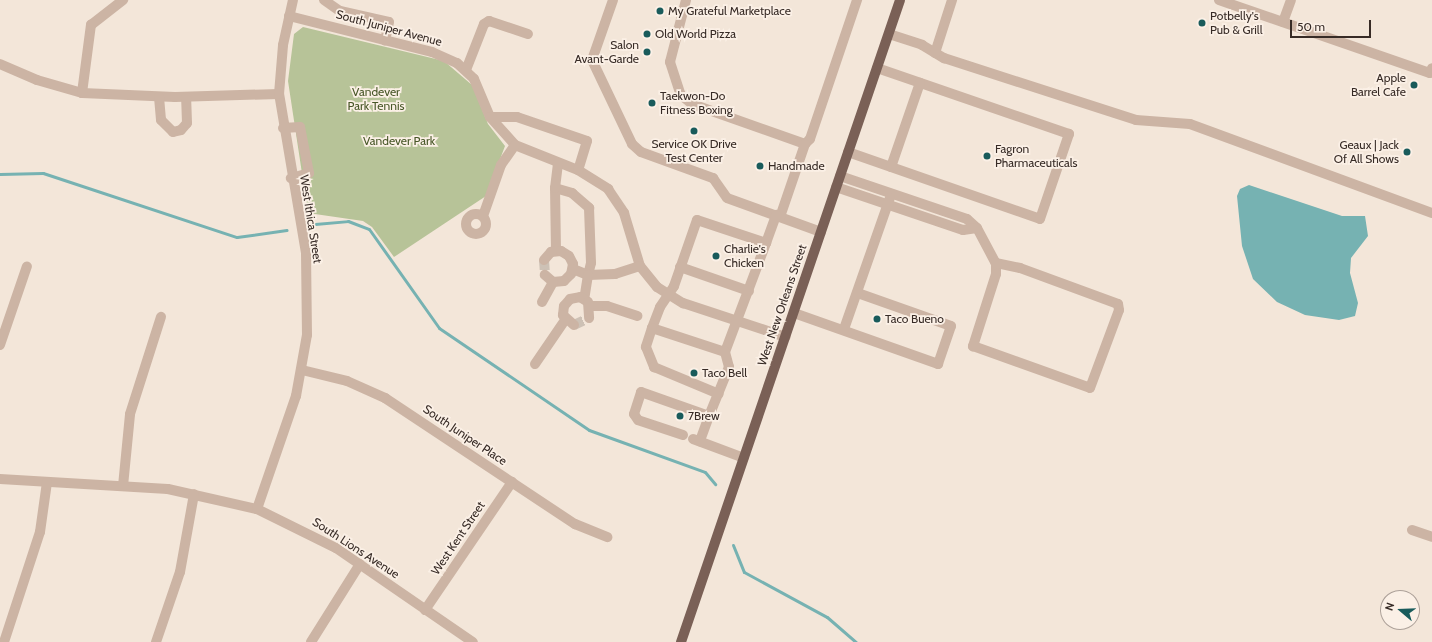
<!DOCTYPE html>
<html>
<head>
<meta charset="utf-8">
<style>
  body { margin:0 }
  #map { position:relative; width:1432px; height:642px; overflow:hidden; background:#f3e6d9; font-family:Cabin,sans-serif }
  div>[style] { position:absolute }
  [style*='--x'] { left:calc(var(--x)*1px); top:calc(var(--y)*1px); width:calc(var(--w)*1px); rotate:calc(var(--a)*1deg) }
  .green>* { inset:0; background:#b7c398 }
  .water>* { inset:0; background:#76b2b2 }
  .stream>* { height:3px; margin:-1.5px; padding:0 1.5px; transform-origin:1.5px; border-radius:1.5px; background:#76b2b2 }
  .minor-tunnel>* { height:10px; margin-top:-5px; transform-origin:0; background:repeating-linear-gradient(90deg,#cdc1b5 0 10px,transparent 0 15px) }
  .minor>* { height:10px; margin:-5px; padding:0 5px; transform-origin:5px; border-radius:5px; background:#ccb4a4 }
  .minor>.ring { margin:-5px; padding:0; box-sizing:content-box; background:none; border:10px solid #ccb4a4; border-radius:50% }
  .major>* { height:10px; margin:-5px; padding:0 5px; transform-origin:5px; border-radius:5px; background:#7a6056 }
  .dots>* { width:11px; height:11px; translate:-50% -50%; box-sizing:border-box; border:2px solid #fbf0e6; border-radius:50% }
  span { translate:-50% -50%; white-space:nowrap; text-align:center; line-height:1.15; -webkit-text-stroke:3.5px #fbf0e6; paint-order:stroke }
  .poi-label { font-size:12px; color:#372b26 }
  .left { translate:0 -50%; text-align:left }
  .right { translate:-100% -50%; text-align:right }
  .street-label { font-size:12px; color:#372b26 }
  .park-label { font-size:12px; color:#485728 }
  .north { position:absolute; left:1380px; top:590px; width:40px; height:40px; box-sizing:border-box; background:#fbf0e6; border:1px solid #ada199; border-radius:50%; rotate:289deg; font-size:11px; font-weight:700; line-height:16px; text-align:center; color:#372b26 }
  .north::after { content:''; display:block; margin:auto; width:14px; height:18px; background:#195b5b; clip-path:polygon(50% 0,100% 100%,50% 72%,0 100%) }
  .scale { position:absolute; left:1290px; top:20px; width:81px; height:18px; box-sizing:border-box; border:2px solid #372b26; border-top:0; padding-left:5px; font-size:12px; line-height:14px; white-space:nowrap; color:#372b26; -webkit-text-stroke:3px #fbf0e6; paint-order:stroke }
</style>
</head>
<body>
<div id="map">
  <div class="green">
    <i style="clip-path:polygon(303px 27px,444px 61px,472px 85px,488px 124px,505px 146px,486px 196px,394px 257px,372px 227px,363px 221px,308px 213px,288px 81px,294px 34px)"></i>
  </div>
  <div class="water">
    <i style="clip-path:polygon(1249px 185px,1342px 216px,1365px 216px,1368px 236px,1351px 258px,1350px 273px,1358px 303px,1355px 316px,1339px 320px,1305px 315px,1277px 302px,1253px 279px,1242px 246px,1237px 196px,1240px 189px)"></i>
  </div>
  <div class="stream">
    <i style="--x:0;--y:174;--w:43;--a:-1.3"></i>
    <i style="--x:43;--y:173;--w:204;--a:18.3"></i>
    <i style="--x:237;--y:237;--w:50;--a:-8"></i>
    <i style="--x:315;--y:224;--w:33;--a:-5"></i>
    <i style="--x:348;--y:221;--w:22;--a:21"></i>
    <i style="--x:369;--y:229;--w:121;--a:54.7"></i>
    <i style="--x:439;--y:328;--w:181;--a:34.2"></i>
    <i style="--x:589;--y:430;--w:123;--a:19.9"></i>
    <i style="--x:705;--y:472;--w:16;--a:50"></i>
    <i style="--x:733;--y:545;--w:29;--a:68"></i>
    <i style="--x:744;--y:572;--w:94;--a:28.5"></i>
    <i style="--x:827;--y:617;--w:38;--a:41"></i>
  </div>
  <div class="minor-tunnel">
    <i style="--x:544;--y:260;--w:15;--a:86"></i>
    <i style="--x:574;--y:325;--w:17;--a:-25"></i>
  </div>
  <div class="minor">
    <i style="--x:324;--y:0;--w:19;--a:35"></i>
    <i style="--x:340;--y:11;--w:50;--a:12.7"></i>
    <i style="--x:389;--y:22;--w:19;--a:102"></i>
    <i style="--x:613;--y:0;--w:64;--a:109.3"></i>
    <i style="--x:592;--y:60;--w:93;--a:64.5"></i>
    <i style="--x:632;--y:144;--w:12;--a:42"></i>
    <i style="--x:641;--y:152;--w:77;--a:19.9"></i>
    <i style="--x:713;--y:178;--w:24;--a:55"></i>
    <i style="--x:727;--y:198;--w:100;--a:19.9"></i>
    <i style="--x:686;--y:0;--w:64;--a:104.5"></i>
    <i style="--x:670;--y:62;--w:35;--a:72"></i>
    <i style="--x:681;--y:95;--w:14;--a:39"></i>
    <i style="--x:692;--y:104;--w:120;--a:19.5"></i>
    <i style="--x:805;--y:144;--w:7;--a:-45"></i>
    <i style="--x:810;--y:139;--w:147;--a:-71.3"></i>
    <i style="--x:1219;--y:0;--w:223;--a:19.1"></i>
    <i style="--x:1430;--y:73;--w:5;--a:-68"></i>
    <i style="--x:289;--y:16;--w:147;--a:14.1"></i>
    <i style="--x:432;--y:52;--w:27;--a:24"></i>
    <i style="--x:457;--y:63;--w:23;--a:43"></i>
    <i style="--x:474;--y:79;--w:41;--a:67.2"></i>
    <i style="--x:490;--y:117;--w:38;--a:48"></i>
    <i style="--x:515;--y:145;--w:68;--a:21.6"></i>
    <i style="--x:578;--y:170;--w:36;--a:32"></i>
    <i style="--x:608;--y:189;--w:29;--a:56"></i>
    <i style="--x:624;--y:213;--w:55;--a:73.2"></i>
    <i style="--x:640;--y:266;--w:27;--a:51"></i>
    <i style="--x:657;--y:287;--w:31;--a:32"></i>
    <i style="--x:683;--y:303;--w:108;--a:18.3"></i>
    <i style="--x:1283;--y:22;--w:23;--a:-70"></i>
    <i style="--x:889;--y:34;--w:35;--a:18"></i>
    <i style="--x:922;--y:45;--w:26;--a:31"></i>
    <i style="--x:944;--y:58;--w:202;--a:17.9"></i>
    <i style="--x:1136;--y:120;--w:54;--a:4.2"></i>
    <i style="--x:1190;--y:124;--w:258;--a:20.2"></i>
    <i style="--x:935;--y:53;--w:56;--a:-72.2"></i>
    <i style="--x:0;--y:64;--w:40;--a:23.4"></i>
    <i style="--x:37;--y:80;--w:47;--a:16.1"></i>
    <i style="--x:82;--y:93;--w:93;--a:2.5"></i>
    <i style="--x:175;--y:97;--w:104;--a:-1.7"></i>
    <i style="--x:466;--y:70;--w:49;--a:-68.6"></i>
    <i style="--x:484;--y:24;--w:6;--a:-31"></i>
    <i style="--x:489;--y:21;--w:41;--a:18.4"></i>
    <i style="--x:82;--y:93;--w:69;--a:-82.5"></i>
    <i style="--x:91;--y:25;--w:41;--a:-38"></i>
    <i style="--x:159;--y:97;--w:23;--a:85"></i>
    <i style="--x:161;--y:120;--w:17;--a:45"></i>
    <i style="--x:173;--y:132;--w:8;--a:-14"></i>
    <i style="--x:181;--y:130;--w:9;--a:-49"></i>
    <i style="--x:187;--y:123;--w:26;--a:-92"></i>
    <i style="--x:490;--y:117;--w:27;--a:0"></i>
    <i style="--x:517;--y:117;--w:74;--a:18.9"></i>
    <i style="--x:587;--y:141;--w:30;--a:107"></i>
    <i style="--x:283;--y:128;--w:17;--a:-3"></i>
    <i style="--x:300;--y:127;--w:47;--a:78.9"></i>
    <i style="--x:309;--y:173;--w:19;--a:164"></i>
    <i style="--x:848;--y:152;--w:203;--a:19.2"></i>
    <i style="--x:1040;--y:219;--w:90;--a:-71.2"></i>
    <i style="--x:1069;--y:134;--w:203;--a:-161"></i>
    <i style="--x:891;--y:167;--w:89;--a:-71"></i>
    <i style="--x:840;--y:176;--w:134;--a:18.7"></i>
    <i style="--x:967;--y:219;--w:13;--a:42"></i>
    <i style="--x:977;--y:228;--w:40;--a:62"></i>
    <i style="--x:996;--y:263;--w:11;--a:90"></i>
    <i style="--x:996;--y:274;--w:76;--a:107.7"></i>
    <i style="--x:973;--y:346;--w:124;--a:19.7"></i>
    <i style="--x:1090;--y:388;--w:83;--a:-69.6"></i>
    <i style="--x:1119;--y:310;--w:6;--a:-99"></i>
    <i style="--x:1118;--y:304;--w:104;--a:-159.8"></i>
    <i style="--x:1020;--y:268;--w:25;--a:-168"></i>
    <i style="--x:836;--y:187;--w:134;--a:18.7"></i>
    <i style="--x:963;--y:230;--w:14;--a:-8"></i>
    <i style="--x:555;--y:188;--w:18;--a:16"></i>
    <i style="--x:572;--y:193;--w:23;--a:41"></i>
    <i style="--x:589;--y:208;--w:55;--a:87.9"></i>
    <i style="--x:591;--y:263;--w:12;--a:104"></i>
    <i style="--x:588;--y:275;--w:27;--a:-2"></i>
    <i style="--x:615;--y:274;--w:26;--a:-18"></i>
    <i class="ring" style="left:466px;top:214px;width:10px;height:10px"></i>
    <i style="--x:483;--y:216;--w:54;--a:-70.6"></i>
    <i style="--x:501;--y:165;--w:24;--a:-55"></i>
    <i style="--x:780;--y:217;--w:77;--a:-71.1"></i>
    <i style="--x:697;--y:220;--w:73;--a:18.4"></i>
    <i style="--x:766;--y:243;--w:116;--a:110.6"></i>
    <i style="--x:725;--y:352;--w:77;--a:-161.8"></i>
    <i style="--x:652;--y:328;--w:22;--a:-69"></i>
    <i style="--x:660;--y:307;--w:25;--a:-56"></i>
    <i style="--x:674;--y:286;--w:70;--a:-70.8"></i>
    <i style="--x:766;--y:243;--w:30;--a:-70"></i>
    <i style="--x:556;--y:251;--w:63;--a:-90.9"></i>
    <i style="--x:555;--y:188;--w:25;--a:-83"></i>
    <i style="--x:544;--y:260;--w:11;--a:-49"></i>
    <i style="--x:551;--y:252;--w:10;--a:-6"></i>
    <i style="--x:561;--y:251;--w:9;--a:32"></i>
    <i style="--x:569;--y:256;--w:9;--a:63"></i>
    <i style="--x:573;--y:264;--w:10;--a:101"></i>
    <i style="--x:571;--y:274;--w:10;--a:135"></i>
    <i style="--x:564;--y:281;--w:11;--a:175"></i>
    <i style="--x:553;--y:282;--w:11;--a:-139"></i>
    <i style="--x:680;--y:267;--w:73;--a:19.2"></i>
    <i style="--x:573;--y:269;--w:16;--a:22"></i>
    <i style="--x:588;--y:275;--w:24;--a:99"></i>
    <i style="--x:542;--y:302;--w:23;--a:-61"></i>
    <i style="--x:590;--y:306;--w:17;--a:0"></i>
    <i style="--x:607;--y:306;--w:32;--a:18"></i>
    <i style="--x:794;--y:313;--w:153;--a:19.5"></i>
    <i style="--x:938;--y:364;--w:40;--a:-71.1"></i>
    <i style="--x:951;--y:326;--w:99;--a:-160.5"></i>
    <i style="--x:574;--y:325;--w:15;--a:-138"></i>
    <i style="--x:563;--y:315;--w:9;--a:-84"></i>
    <i style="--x:564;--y:306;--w:9;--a:-49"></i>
    <i style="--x:570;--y:299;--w:10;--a:-11"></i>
    <i style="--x:580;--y:297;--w:9;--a:32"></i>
    <i style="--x:588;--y:302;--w:16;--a:86"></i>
    <i style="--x:652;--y:328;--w:20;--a:108"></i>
    <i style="--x:646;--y:347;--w:22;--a:68"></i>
    <i style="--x:654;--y:367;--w:70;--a:22.6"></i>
    <i style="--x:844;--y:329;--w:139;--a:-70.7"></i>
    <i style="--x:0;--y:345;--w:83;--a:-71.1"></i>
    <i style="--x:535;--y:364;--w:53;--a:-55.7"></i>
    <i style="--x:302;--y:370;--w:46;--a:13.7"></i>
    <i style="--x:347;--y:381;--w:42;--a:24.1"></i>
    <i style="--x:385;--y:398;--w:228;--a:33.6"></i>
    <i style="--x:575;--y:524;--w:35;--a:22"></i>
    <i style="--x:709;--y:416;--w:53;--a:-67.8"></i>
    <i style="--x:729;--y:367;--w:16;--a:-105"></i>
    <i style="--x:683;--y:435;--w:47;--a:-161.6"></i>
    <i style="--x:638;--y:420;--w:7;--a:-124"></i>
    <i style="--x:634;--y:414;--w:23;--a:-72"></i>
    <i style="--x:641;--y:392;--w:72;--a:19.4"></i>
    <i style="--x:709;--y:416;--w:27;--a:110"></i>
    <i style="--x:693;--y:439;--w:54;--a:20.4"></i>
    <i style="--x:0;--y:479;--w:168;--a:3.4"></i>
    <i style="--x:168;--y:489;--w:91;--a:12.7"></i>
    <i style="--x:257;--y:509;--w:88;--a:26.3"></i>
    <i style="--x:336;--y:548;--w:166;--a:34.5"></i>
    <i style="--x:123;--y:486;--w:72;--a:-84.4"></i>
    <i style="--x:130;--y:414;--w:102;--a:-72.3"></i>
    <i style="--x:257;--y:509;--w:120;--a:-71"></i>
    <i style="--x:296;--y:396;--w:62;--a:-79.8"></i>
    <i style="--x:307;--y:335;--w:82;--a:-90.7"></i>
    <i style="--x:306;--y:253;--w:161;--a:-99.6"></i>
    <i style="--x:279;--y:94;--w:49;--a:-85.3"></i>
    <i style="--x:283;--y:45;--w:46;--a:-77.5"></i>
    <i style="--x:1412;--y:530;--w:21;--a:19"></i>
    <i style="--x:425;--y:610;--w:155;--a:-55.8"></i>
    <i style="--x:4;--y:642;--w:116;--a:-71.9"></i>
    <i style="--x:40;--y:532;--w:50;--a:-82"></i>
    <i style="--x:156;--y:642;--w:74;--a:-71.1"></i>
    <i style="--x:180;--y:572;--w:79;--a:-79.8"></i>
    <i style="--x:311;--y:642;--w:92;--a:-57.9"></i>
  </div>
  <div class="major">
    <i style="--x:681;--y:642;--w:678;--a:-71.16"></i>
  </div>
  <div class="dots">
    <i style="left:660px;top:11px;background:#195b5b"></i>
    <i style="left:1202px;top:23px;background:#195b5b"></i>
    <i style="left:647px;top:34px;background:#195b5b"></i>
    <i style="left:647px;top:52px;background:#195b5b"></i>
    <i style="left:1414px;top:85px;background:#195b5b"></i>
    <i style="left:652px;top:103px;background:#195b5b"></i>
    <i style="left:694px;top:131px;background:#195b5b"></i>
    <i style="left:1407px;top:152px;background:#195b5b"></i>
    <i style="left:987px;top:156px;background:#195b5b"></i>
    <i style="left:760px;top:166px;background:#195b5b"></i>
    <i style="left:716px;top:256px;background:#195b5b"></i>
    <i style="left:877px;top:319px;background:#195b5b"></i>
    <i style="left:694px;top:373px;background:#195b5b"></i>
    <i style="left:680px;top:416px;background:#195b5b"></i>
  </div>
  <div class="poi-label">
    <span class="left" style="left:668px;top:11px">My Grateful Marketplace</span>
    <span class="left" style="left:1210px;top:23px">Potbelly's<br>Pub &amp; Grill</span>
    <span class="left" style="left:655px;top:34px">Old World Pizza</span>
    <span class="right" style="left:639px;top:52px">Salon<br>Avant-Garde</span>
    <span class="right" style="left:1406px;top:85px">Apple<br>Barrel Cafe</span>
    <span class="left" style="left:660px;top:103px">Taekwon-Do<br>Fitness Boxing</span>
    <span style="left:694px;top:151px">Service OK Drive<br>Test Center</span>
    <span class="right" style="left:1399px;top:152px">Geaux | Jack<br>Of All Shows</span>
    <span class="left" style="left:995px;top:156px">Fagron<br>Pharmaceuticals</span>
    <span class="left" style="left:768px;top:166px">Handmade</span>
    <span class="left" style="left:724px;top:256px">Charlie's<br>Chicken</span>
    <span class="left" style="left:885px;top:319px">Taco Bueno</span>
    <span class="left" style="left:702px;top:373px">Taco Bell</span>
    <span class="left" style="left:688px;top:416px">7Brew</span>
  </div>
  <div class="street-label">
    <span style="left:389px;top:28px;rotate:15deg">South Juniper Avenue</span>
    <span style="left:311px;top:219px;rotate:81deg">West Ithica Street</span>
    <span style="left:782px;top:305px;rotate:-71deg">West New Orleans Street</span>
    <span style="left:465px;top:435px;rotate:34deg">South Juniper Place</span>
    <span style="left:458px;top:538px;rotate:-56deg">West Kent Street</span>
    <span style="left:356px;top:548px;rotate:33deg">South Lions Avenue</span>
  </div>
  <div class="park-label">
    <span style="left:376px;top:99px">Vandever<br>Park Tennis</span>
    <span style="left:399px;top:141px">Vandever Park</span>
  </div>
  <div class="north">N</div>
  <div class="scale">50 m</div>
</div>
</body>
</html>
